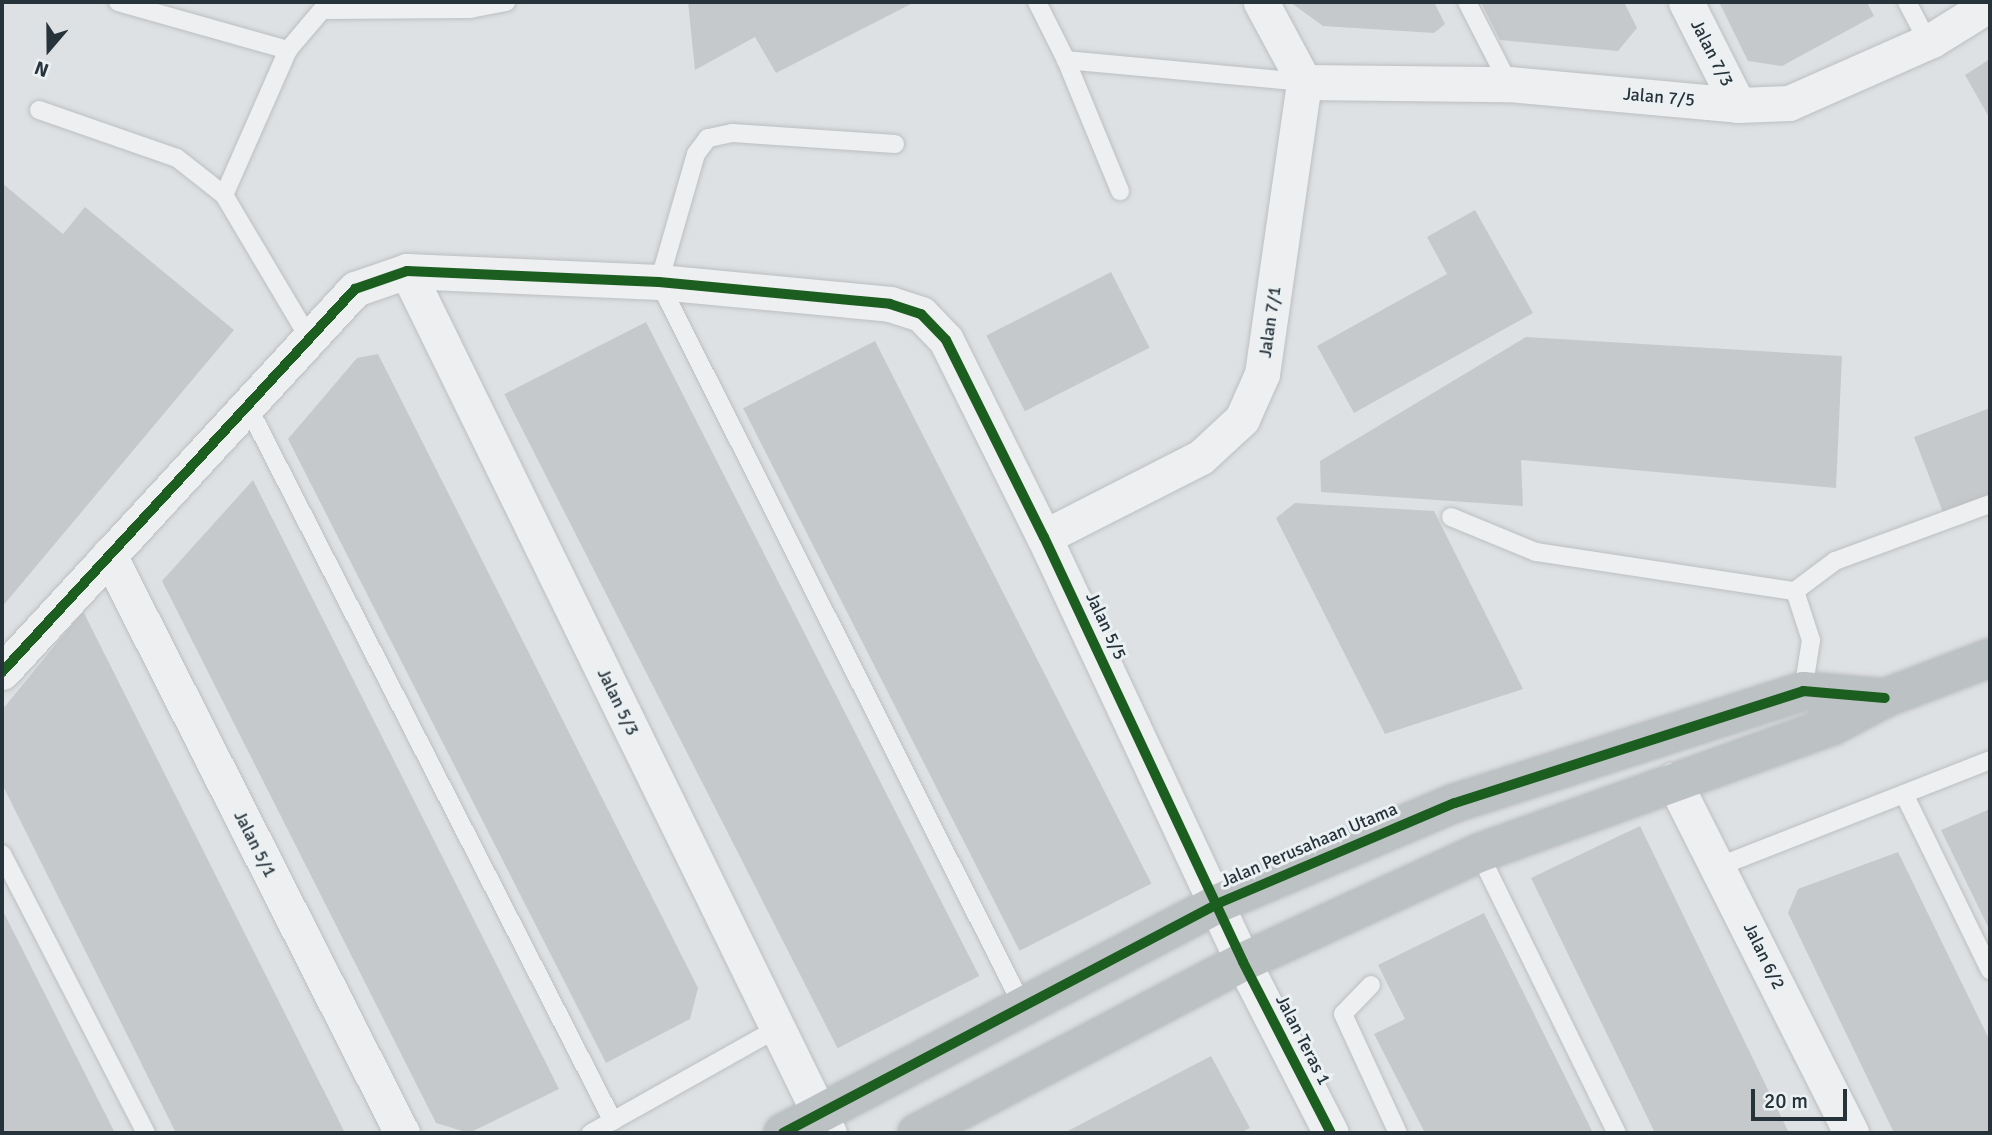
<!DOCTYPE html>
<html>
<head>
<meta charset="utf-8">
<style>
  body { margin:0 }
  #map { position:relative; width:1992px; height:1135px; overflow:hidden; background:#dee1e3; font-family:Signika,sans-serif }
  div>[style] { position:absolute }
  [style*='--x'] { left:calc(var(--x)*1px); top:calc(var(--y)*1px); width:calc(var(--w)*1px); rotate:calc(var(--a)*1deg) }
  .building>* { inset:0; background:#c6c9cb; transform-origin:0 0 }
  .roads { filter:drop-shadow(0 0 2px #bcbfc1) drop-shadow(0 0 2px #bcbfc1) }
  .lane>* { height:18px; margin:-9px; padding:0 9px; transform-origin:9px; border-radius:9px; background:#edeff0 }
  .street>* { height:35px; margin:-17.5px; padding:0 17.5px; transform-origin:17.5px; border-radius:17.5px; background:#edeff0 }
  .secondary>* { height:38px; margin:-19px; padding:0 19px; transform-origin:19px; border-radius:19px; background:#bcc1c3 }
  .cycleway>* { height:10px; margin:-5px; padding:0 5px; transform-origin:5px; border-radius:5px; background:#1b5e20 }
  span { translate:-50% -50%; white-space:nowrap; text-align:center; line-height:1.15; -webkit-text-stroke:6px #ebf1f3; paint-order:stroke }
  .street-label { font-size:18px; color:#26333b }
  .frame { position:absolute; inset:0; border:4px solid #26333b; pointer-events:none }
  .north { position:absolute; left:14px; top:14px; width:70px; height:70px; -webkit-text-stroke:5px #ebf1f3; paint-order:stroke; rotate:200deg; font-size:19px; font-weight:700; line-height:28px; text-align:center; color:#26333b }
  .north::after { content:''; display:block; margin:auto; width:24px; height:32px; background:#26333b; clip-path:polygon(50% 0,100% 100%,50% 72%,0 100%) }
  .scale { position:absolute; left:1751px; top:1089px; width:96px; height:32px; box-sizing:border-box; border:4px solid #26333b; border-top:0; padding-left:9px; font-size:21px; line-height:24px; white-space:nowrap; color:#26333b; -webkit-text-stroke:5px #ebf1f3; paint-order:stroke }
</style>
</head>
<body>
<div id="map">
  <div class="building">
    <i style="clip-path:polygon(688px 2px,910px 2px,911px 4px,776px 73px,755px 37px,695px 70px)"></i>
    <i style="clip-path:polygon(1290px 2px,1434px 2px,1445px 24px,1434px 33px,1323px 26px)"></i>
    <i style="clip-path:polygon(1481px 2px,1624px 2px,1637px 28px,1618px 51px,1500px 40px)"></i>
    <i style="clip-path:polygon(1719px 2px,1867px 2px,1874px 16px,1782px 66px,1748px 61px)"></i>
    <i style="clip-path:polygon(1990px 59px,1990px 119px,1965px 75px)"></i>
    <i style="clip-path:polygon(2px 183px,63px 234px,85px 207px,234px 330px,2px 607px)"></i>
    <i style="clip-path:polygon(1475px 210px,1533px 313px,1354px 413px,1317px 346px,1447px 274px,1427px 237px)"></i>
    <i style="left:1111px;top:272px;width:85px;height:140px;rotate:63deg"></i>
    <i style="left:646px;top:322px;width:734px;height:159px;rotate:63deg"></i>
    <i style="clip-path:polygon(1526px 337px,1842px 356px,1836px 488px,1521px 460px,1523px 506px,1321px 492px,1320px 461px)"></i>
    <i style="left:875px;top:341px;width:609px;height:148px;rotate:63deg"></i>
    <i style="clip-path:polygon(378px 354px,698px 988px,690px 1019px,606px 1063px,288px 439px,357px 358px)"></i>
    <i style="clip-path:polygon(1990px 408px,1990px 498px,1944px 515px,1914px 437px)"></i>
    <i style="clip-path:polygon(253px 480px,559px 1089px,469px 1133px,436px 1123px,162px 581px)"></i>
    <i style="clip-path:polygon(1295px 503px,1434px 511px,1523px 689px,1385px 734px,1276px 518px)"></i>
    <i style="clip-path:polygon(83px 611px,345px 1133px,176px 1133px,2px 784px,2px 710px)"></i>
    <i style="clip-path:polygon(1990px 809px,1990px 931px,1941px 830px)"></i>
    <i style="clip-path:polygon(1640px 826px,1789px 1133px,1655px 1133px,1531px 878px)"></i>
    <i style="clip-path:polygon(1898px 852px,1990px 1041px,1990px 1133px,1894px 1133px,1788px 913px,1798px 889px)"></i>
    <i style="clip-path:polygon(2px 909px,115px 1133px,2px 1133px)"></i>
    <i style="clip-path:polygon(1484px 913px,1593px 1133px,1425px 1133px,1374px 1034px,1405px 1019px,1378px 965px)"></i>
    <i style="clip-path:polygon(1211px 1056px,1250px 1128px,1240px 1133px,1064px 1133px)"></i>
  </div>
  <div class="roads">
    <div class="lane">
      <i style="--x:118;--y:2;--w:177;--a:15.8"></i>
      <i style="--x:288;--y:50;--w:158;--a:113.8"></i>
      <i style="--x:1037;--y:2;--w:65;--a:63.4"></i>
      <i style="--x:1066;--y:60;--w:239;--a:5.3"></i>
      <i style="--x:1467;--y:2;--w:92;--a:62.9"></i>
      <i style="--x:1907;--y:2;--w:45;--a:62.3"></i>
      <i style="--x:288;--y:50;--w:52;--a:-49.6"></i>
      <i style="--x:322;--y:10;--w:148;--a:-0.4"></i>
      <i style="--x:470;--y:9;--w:37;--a:-11"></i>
      <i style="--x:1066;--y:60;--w:142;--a:67.6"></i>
      <i style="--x:39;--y:110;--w:146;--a:19.2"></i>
      <i style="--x:177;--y:158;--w:60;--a:38.2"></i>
      <i style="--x:224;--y:195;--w:163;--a:59.3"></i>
      <i style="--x:895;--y:144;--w:163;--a:-176.1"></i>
      <i style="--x:732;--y:133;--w:25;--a:168"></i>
      <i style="--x:708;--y:138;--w:20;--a:127"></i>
      <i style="--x:696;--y:154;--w:133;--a:106.1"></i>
      <i style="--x:659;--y:282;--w:809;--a:63.34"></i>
      <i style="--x:247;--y:405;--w:804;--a:62.93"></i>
      <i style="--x:1451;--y:517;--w:92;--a:22.4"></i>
      <i style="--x:1536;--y:552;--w:262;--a:8.6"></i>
      <i style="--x:1795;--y:591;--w:52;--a:71.9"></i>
      <i style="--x:1811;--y:640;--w:52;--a:98.9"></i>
      <i style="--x:1795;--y:591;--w:50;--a:-36.9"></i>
      <i style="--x:1835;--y:561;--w:165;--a:-20.2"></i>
      <i style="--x:1904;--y:794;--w:196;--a:64"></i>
      <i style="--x:1479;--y:853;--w:312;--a:63.8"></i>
      <i style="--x:2;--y:854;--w:314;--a:62.7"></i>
      <i style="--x:1720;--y:866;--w:290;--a:-21.4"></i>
      <i style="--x:1371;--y:985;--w:40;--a:134"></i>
      <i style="--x:1343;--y:1014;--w:131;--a:65.2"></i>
      <i style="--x:591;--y:1133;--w:214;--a:-29.3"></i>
    </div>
    <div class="street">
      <i style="--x:1686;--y:2;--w:115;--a:63.2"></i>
      <i style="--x:1304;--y:82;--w:205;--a:0.6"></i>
      <i style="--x:1509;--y:84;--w:230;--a:5.2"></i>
      <i style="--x:1738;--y:105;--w:51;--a:-2.2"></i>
      <i style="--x:1789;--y:103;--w:156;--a:-23.8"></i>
      <i style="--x:1932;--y:40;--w:68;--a:-31.8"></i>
      <i style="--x:407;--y:271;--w:960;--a:63.92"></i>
      <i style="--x:1044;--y:537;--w:176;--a:-27"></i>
      <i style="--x:1201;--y:457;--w:56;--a:-42.8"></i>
      <i style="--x:1242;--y:419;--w:49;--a:-66"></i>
      <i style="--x:1262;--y:374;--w:295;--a:-81.8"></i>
      <i style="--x:1304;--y:82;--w:91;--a:-118.3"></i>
      <i style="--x:109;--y:555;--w:648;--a:63.12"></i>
      <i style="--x:2;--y:672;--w:521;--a:-47.33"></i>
      <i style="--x:355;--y:289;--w:55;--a:-19.1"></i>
      <i style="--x:407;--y:271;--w:252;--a:2.5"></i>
      <i style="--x:659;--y:282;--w:232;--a:5.4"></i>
      <i style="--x:890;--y:304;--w:33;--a:18"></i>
      <i style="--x:921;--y:314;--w:36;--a:46"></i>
      <i style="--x:946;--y:340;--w:220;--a:63.6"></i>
      <i style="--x:1044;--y:537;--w:469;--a:64.9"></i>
      <i style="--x:1243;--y:962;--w:192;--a:62.8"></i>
      <i style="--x:1673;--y:780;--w:395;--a:63.2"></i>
    </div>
    <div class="secondary">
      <i style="--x:783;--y:1133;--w:493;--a:-27.8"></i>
      <i style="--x:1219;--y:903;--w:256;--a:-23"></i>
      <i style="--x:1455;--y:803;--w:366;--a:-17.8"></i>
      <i style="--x:1803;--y:691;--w:82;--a:4.9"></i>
      <i style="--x:917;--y:1133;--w:368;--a:-27.7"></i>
      <i style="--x:1243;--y:962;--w:260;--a:-24.8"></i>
      <i style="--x:1479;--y:853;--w:375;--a:-19.8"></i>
      <i style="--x:1832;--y:726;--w:60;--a:-27.8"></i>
      <i style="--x:1885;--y:698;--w:112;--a:-20.9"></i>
    </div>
  </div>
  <div class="cycleway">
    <i style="--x:2;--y:672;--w:521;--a:-47.33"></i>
    <i style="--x:355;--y:289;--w:55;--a:-19.1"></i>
    <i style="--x:407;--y:271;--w:252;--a:2.5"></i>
    <i style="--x:659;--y:282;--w:232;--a:5.4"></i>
    <i style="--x:890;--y:304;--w:33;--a:18"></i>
    <i style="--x:921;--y:314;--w:36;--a:46"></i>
    <i style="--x:946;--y:340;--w:220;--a:63.6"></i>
    <i style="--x:1044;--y:537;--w:469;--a:64.9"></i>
    <i style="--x:1243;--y:962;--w:192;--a:62.8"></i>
    <i style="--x:783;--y:1133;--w:493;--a:-27.8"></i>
    <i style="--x:1219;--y:903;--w:256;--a:-23"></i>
    <i style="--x:1455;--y:803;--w:366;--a:-17.8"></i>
    <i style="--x:1803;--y:691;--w:82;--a:4.9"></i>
  </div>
  <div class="street-label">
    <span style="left:1712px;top:53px;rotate:63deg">Jalan 7/3</span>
    <span style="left:1659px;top:97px;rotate:5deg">Jalan 7/5</span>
    <span style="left:1270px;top:322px;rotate:-82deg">Jalan 7/1</span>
    <span style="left:1106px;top:626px;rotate:65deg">Jalan 5/5</span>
    <span style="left:618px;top:702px;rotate:64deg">Jalan 5/3</span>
    <span style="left:255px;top:844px;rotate:63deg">Jalan 5/1</span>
    <span style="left:1309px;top:845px;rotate:-23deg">Jalan Perusahaan Utama</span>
    <span style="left:1764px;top:956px;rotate:64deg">Jalan 6/2</span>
    <span style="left:1303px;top:1040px;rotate:63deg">Jalan Teras 1</span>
  </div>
  <div class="frame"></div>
  <div class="north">N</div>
  <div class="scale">20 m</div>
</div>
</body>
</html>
